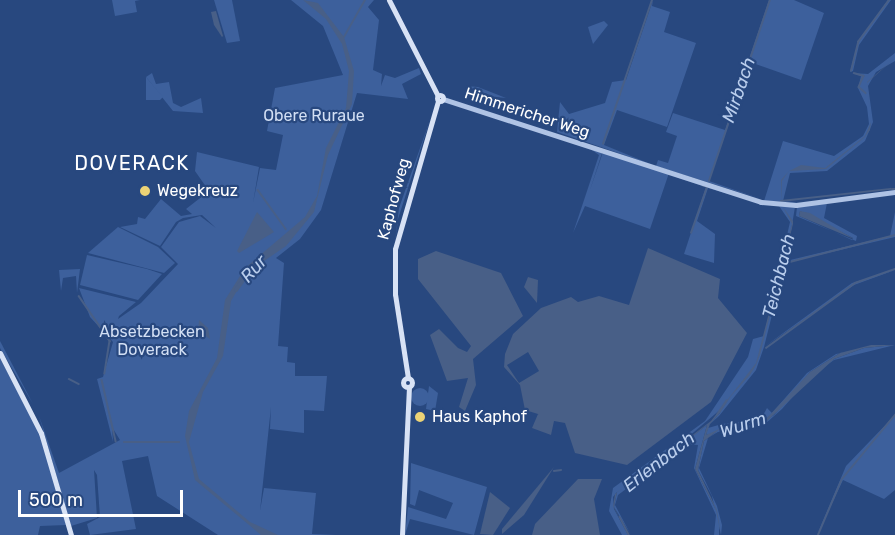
<!DOCTYPE html>
<html>
<head>
<meta charset="utf-8">
<style>
  body { margin:0 }
  #map { position:relative; width:895px; height:535px; overflow:hidden; background:#28487f; font-family:Rubik,sans-serif }
  div>[style] { position:absolute }
  [style*='--x'] { left:calc(var(--x)*1px); top:calc(var(--y)*1px); width:calc(var(--w)*1px); rotate:calc(var(--a)*1deg) }
  .green>* { inset:0; background:#3d609c }
  .round { border-radius:50% }
  .water>* { inset:0; background:#485f87 }
  .stream>* { height:1.5px; margin:-0.75px; padding:0 0.75px; transform-origin:0.75px; border-radius:0.75px; background:#485f87 }
  .river>* { height:4px; margin:-2px; padding:0 2px; transform-origin:2px; border-radius:2px; background:#485f87 }
  .tertiary>* { height:4.5px; margin:-2.25px; padding:0 2.25px; transform-origin:2.25px; border-radius:2.25px; background:#afc3e5 }
  .secondary>* { height:5px; margin:-2.5px; padding:0 2.5px; transform-origin:2.5px; border-radius:2.5px; background:#d8e2f5 }
  .secondary>.ring { margin:-2.5px; padding:0; box-sizing:content-box; background:none; border:5px solid #d8e2f5; border-radius:50% }
  .dots>* { width:16px; height:16px; translate:-50% -50%; box-sizing:border-box; border:3px solid #28487f; border-radius:50% }
  span { translate:-50% -50%; white-space:nowrap; text-align:center; line-height:1.15; -webkit-text-stroke:4.5px #28487f; paint-order:stroke }
  .street-label { font-size:16px; color:#fff }
  .park-label { font-size:16px; color:#d2dff4 }
  .poi-label { font-size:16px; color:#fff }
  .left { translate:0 -50%; text-align:left }
  .water-label { font-size:18px; color:#baceed; font-style:italic }
  .quarter-label { font-size:20px; color:#fff; letter-spacing:1.5px }
  .scale { position:absolute; left:18px; top:490px; width:165px; height:27px; box-sizing:border-box; border:3px solid #fff; border-top:0; padding-left:8px; font-size:18px; line-height:21px; white-space:nowrap; color:#fff; -webkit-text-stroke:4px #28487f; paint-order:stroke }
</style>
</head>
<body>
<div id="map">
  <div class="green">
    <i style="clip-path:polygon(112px 0,140px 0,135px 1px,137px 12px,115px 16px)"></i>
    <i style="clip-path:polygon(214px 0,232px 0,240px 41px,227px 43px)"></i>
    <i style="clip-path:polygon(291px 0,374px 0,368px 7px,379px 20px,373px 70px,382px 74px,381px 86px,385px 75px,395px 78px,419px 68px,421px 74px,402px 84px,408px 99px,357px 93px,321px 210px,300px 239px,276px 258px,284px 263px,278px 346px,288px 347px,287px 362px,295px 363px,295px 376px,327px 376px,324px 411px,304px 410px,304px 433px,270px 429px,271px 407px,260px 511px,264px 488px,316px 493px,312px 534px,336px 535px,218px 535px,157px 496px,148px 456px,122px 461px,136px 529px,90px 535px,87px 524px,100px 517px,97px 475px,94px 470px,97px 518px,71px 526px,39px 416px,59px 473px,120px 440px,112px 427px,113px 442px,97px 379px,103px 377px,113px 342px,90px 317px,79px 288px,136px 302px,119px 316px,118px 319px,141px 303px,178px 264px,161px 247px,179px 222px,200px 216px,216px 228px,202px 215px,183px 218px,176px 222px,160px 246px,120px 227px,137px 224px,138px 217px,145px 219px,161px 199px,181px 216px,192px 214px,186px 209px,209px 191px,195px 171px,197px 152px,259px 167px,253px 203px,260px 168px,276px 170px,283px 135px,267px 131px,275px 88px,343px 75px,323px 26px)"></i>
    <i style="clip-path:polygon(653px 0,652px 6px,670px 12px,664px 32px,696px 43px,667px 127px,617px 110px,604px 145px,653px 165px,557px 132px,560px 102px,569px 114px,605px 103px,612px 82px,626px 80px)"></i>
    <i style="clip-path:polygon(769px 0,794px 0,824px 13px,801px 80px,750px 62px,709px 181px,761px 199px,656px 166px,658px 160px,668px 163px,677px 136px,666px 132px,673px 113px,725px 130px)"></i>
    <i style="clip-path:polygon(888px 0,891px 0,859px 45px,853px 71px,850px 72px,858px 42px)"></i>
    <i style="clip-path:polygon(604px 21px,608px 25px,593px 44px,588px 27px)"></i>
    <i style="clip-path:polygon(895px 53px,895px 61px,876px 72px,868px 86px,873px 122px,865px 141px,827px 171px,790px 173px,783px 201px,801px 203px,764px 201px,783px 141px,834px 156px,863px 136px,869px 124px,867px 107px,858px 88px,861px 76px,852px 73px,868px 74px)"></i>
    <i style="clip-path:polygon(152px 73px,156px 84px,169px 82px,173px 103px,181px 107px,201px 98px,203px 113px,173px 111px,146px 77px)"></i>
    <i style="clip-path:polygon(146px 77px,163px 97px,160px 100px,146px 100px)"></i>
    <i style="clip-path:polygon(466px 86px,478px 87px,506px 98px,495px 97px)"></i>
    <i style="clip-path:polygon(431px 117px,398px 219px,391px 275px,399px 208px)"></i>
    <i style="clip-path:polygon(589px 148px,602px 153px,590px 190px,603px 152px,669px 173px,650px 229px,585px 206px,573px 233px,599px 155px)"></i>
    <i style="clip-path:polygon(670px 175px,759px 203px,708px 188px,697px 221px,715px 234px,714px 263px,684px 254px,706px 187px)"></i>
    <i style="clip-path:polygon(evenodd,827px 203px,824px 218px,857px 236px,856px 241px,796px 216px,797px 207px,827px 203px,800px 211px,853px 238px,852px 240px,799px 216px,800px 211px)"></i>
    <i style="clip-path:polygon(761px 204px,795px 207px,786px 261px,890px 236px,895px 212px,895px 237px,785px 263px,764px 347px,852px 283px,895px 270px,854px 285px,764px 347px,756px 370px,719px 416px,709px 425px,720px 413px,721px 409px,661px 460px,707px 425px,695px 469px,716px 510px,719px 523px,719px 535px,714px 535px,716px 515px,694px 468px,698px 445px,686px 444px,618px 495px,615px 505px,631px 535px,614px 507px,617px 492px,613px 497px,614px 509px,628px 535px,622px 535px,609px 511px,613px 488px,705px 421px,748px 357px,753px 339px,764px 336px,790px 222px,779px 206px)"></i>
    <i style="clip-path:polygon(118px 227px,158px 247px,175px 263px,164px 273px,88px 253px)"></i>
    <i style="clip-path:polygon(87px 255px,147px 269px,162px 274px,138px 300px,80px 285px)"></i>
    <i style="clip-path:polygon(80px 269px,77px 293px,76px 276px,63px 278px,61px 291px,59px 270px)"></i>
    <i style="clip-path:polygon(0 341px,33px 404px,0 348px)"></i>
    <i style="clip-path:polygon(895px 342px,840px 353px,810px 372px,779px 408px,765px 420px,706px 435px,708px 428px,722px 424px,761px 419px,767px 408px,772px 413px,807px 373px,836px 354px)"></i>
    <i style="clip-path:polygon(895px 345px,834px 360px,810px 377px,782px 409px,765px 424px,748px 428px,721px 430px,708px 438px,699px 468px,717px 506px,722px 525px,721px 535px,712px 496px,698px 470px,704px 441px,720px 429px,760px 424px,774px 415px,805px 380px,834px 359px,864px 348px)"></i>
    <i style="clip-path:polygon(0 358px,41px 436px,66px 525px,40px 526px,38px 535px,0 535px)"></i>
    <i style="clip-path:polygon(429px 386px,438px 393px,435px 411px,426px 409px)"></i>
    <i class="round" style="left:411px;top:388px;width:18px;height:18px"></i>
    <i style="clip-path:polygon(895px 415px,895px 490px,884px 499px,843px 480px,817px 535px,846px 466px)"></i>
    <i style="clip-path:polygon(411px 463px,487px 487px,474px 535px,410px 519px,405px 535px,408px 507px,446px 519px,453px 503px,419px 490px,415px 506px,410px 504px)"></i>
  </div>
  <div class="water">
    <i style="clip-path:polygon(303px 0,318px 3px,344px 37px,354px 71px,352px 104px,328px 155px,314px 212px,286px 246px,248px 272px,231px 301px,223px 356px,203px 392px,189px 442px,199px 479px,250px 522px,278px 535px,261px 535px,195px 480px,185px 436px,189px 411px,217px 358px,225px 300px,245px 268px,305px 217px,317px 196px,326px 148px,346px 108px,349px 71px,342px 44px,326px 19px)"></i>
    <i style="clip-path:polygon(216px 11px,223px 36px,222px 37px,214px 25px,211px 12px)"></i>
    <i style="clip-path:polygon(895px 58px,867px 83px,871px 122px,870px 130px,865px 137px,826px 169px,789px 171px,782px 181px,781px 202px,781px 180px,789px 171px,801px 165px,825px 168px,865px 136px,871px 122px,867px 82px)"></i>
    <i style="clip-path:polygon(783px 207px,793px 221px,793px 224px,760px 355px,756px 365px,750px 375px,731px 396px,720px 413px,710px 424px,706px 435px,726px 426px,765px 420px,810px 372px,840px 353px,871px 345px,895px 345px,864px 348px,834px 359px,767px 421px,720px 429px,704px 441px,698px 470px,717px 510px,721px 535px,716px 510px,695px 469px,707px 425px,653px 468px,617px 492px,614px 507px,628px 535px,613px 506px,615px 494px,711px 421px,756px 363px,792px 224px)"></i>
    <i style="clip-path:polygon(800px 211px,810px 213px,854px 239px,799px 216px)"></i>
    <i style="clip-path:polygon(257px 212px,274px 232px,239px 253px,237px 251px)"></i>
    <i style="clip-path:polygon(evenodd,648px 248px,720px 279px,718px 298px,747px 333px,711px 402px,627px 465px,575px 453px,565px 423px,554px 421px,551px 435px,532px 428px,538px 414px,551px 418px,525px 410px,520px 385px,504px 367px,505px 354px,513px 334px,541px 308px,571px 297px,578px 302px,599px 296px,629px 305px,648px 248px,528px 352px,539px 371px,519px 383px,507px 365px,528px 352px)"></i>
    <i style="clip-path:polygon(436px 251px,501px 273px,523px 316px,473px 359px,476px 385px,465px 411px,459px 407px,468px 378px,447px 381px,430px 335px,439px 329px,458px 348px,467px 352px,471px 346px,418px 279px,418px 259px)"></i>
    <i style="clip-path:polygon(528px 277px,538px 280px,537px 303px,524px 287px)"></i>
    <i style="clip-path:polygon(199px 320px,208px 328px,210px 339px,198px 331px)"></i>
    <i style="clip-path:polygon(554px 467px,524px 515px,502px 534px,502px 529px)"></i>
    <i style="clip-path:polygon(578px 479px,602px 479px,594px 499px,600px 535px,532px 535px,535px 524px)"></i>
    <i style="clip-path:polygon(490px 492px,510px 508px,493px 535px,480px 534px)"></i>
  </div>
  <div class="stream">
    <i style="--x:344;--y:37;--w:43;--a:-60.4"></i>
    <i style="--x:851;--y:71;--w:30;--a:-76"></i>
    <i style="--x:858;--y:42;--w:52;--a:-53.6"></i>
    <i style="--x:854;--y:73;--w:10;--a:17"></i>
    <i style="--x:864;--y:76;--w:12;--a:114"></i>
    <i style="--x:859;--y:87;--w:9;--a:41"></i>
    <i style="--x:603;--y:144;--w:152;--a:-71.2"></i>
    <i style="--x:709;--y:181;--w:191;--a:-71.4"></i>
    <i style="--x:892;--y:189;--w:3;--a:0"></i>
    <i style="--x:258;--y:190;--w:48;--a:54.3"></i>
    <i style="--x:781;--y:201;--w:110;--a:-6.3"></i>
    <i style="--x:691;--y:233;--w:49;--a:-70.8"></i>
    <i style="--x:707;--y:187;--w:4;--a:-166"></i>
    <i style="--x:786;--y:263;--w:113;--a:-14.4"></i>
    <i style="--x:79;--y:296;--w:55;--a:55.4"></i>
    <i style="--x:110;--y:341;--w:33;--a:99"></i>
    <i style="--x:766;--y:348;--w:110;--a:-36.1"></i>
    <i style="--x:855;--y:283;--w:42;--a:-19.3"></i>
    <i style="--x:69;--y:379;--w:11;--a:27"></i>
    <i style="--x:102;--y:380;--w:63;--a:77.1"></i>
    <i style="--x:717;--y:415;--w:17;--a:-57"></i>
    <i style="--x:124;--y:442;--w:55;--a:0"></i>
    <i style="--x:554;--y:471;--w:7;--a:-8"></i>
    <i style="--x:842;--y:479;--w:83;--a:-50.4"></i>
    <i style="--x:620;--y:517;--w:20;--a:63"></i>
    <i style="--x:818;--y:535;--w:59;--a:-66.9"></i>
  </div>
  <div class="river">
    <i style="--x:236;--y:290;--w:29;--a:-54"></i>
  </div>
  <div class="tertiary">
    <i style="--x:443;--y:99;--w:334;--a:17.9"></i>
    <i style="--x:761;--y:202;--w:35;--a:5"></i>
    <i style="--x:796;--y:205;--w:100;--a:-7.5"></i>
  </div>
  <div class="secondary">
    <i style="--x:389;--y:0;--w:108;--a:63"></i>
    <i class="ring" style="left:437px;top:95px;width:1px;height:1px"></i>
    <i style="--x:0;--y:353;--w:90;--a:62.9"></i>
    <i style="--x:41;--y:433;--w:106;--a:73.6"></i>
    <i style="--x:408;--y:378;--w:85;--a:-98.8"></i>
    <i style="--x:395;--y:294;--w:45;--a:-90"></i>
    <i style="--x:395;--y:249;--w:154;--a:-73.8"></i>
    <i class="ring" style="left:403.5px;top:378.5px;width:4px;height:4px"></i>
    <i style="--x:402;--y:535;--w:148;--a:-87.3"></i>
  </div>
  <div class="dots">
    <i style="left:145px;top:191px;background:#ecd376"></i>
    <i style="left:420px;top:417px;background:#ecd376"></i>
  </div>
  <div class="street-label">
    <span style="left:527px;top:113px;rotate:18deg">Himmericher Weg</span>
    <span style="left:394px;top:199px;rotate:-75deg">Kaphofweg</span>
  </div>
  <div class="park-label">
    <span style="left:314px;top:116px">Obere Ruraue</span>
    <span style="left:152px;top:341px">Absetzbecken<br>Doverack</span>
  </div>
  <div class="poi-label">
    <span class="left" style="left:157px;top:191px">Wegekreuz</span>
    <span class="left" style="left:432px;top:417px">Haus Kaphof</span>
  </div>
  <div class="water-label">
    <span style="left:739px;top:90px;rotate:-71deg">Mirbach</span>
    <span style="left:254px;top:269px;rotate:-48deg">Rur</span>
    <span style="left:779px;top:276px;rotate:-76deg">Teichbach</span>
    <span style="left:743px;top:425px;rotate:-18deg">Wurm</span>
    <span style="left:659px;top:462px;rotate:-38deg">Erlenbach</span>
  </div>
  <div class="quarter-label">
    <span style="left:132px;top:163px">DOVERACK</span>
  </div>
  <div class="scale">500 m</div>
</div>
</body>
</html>
